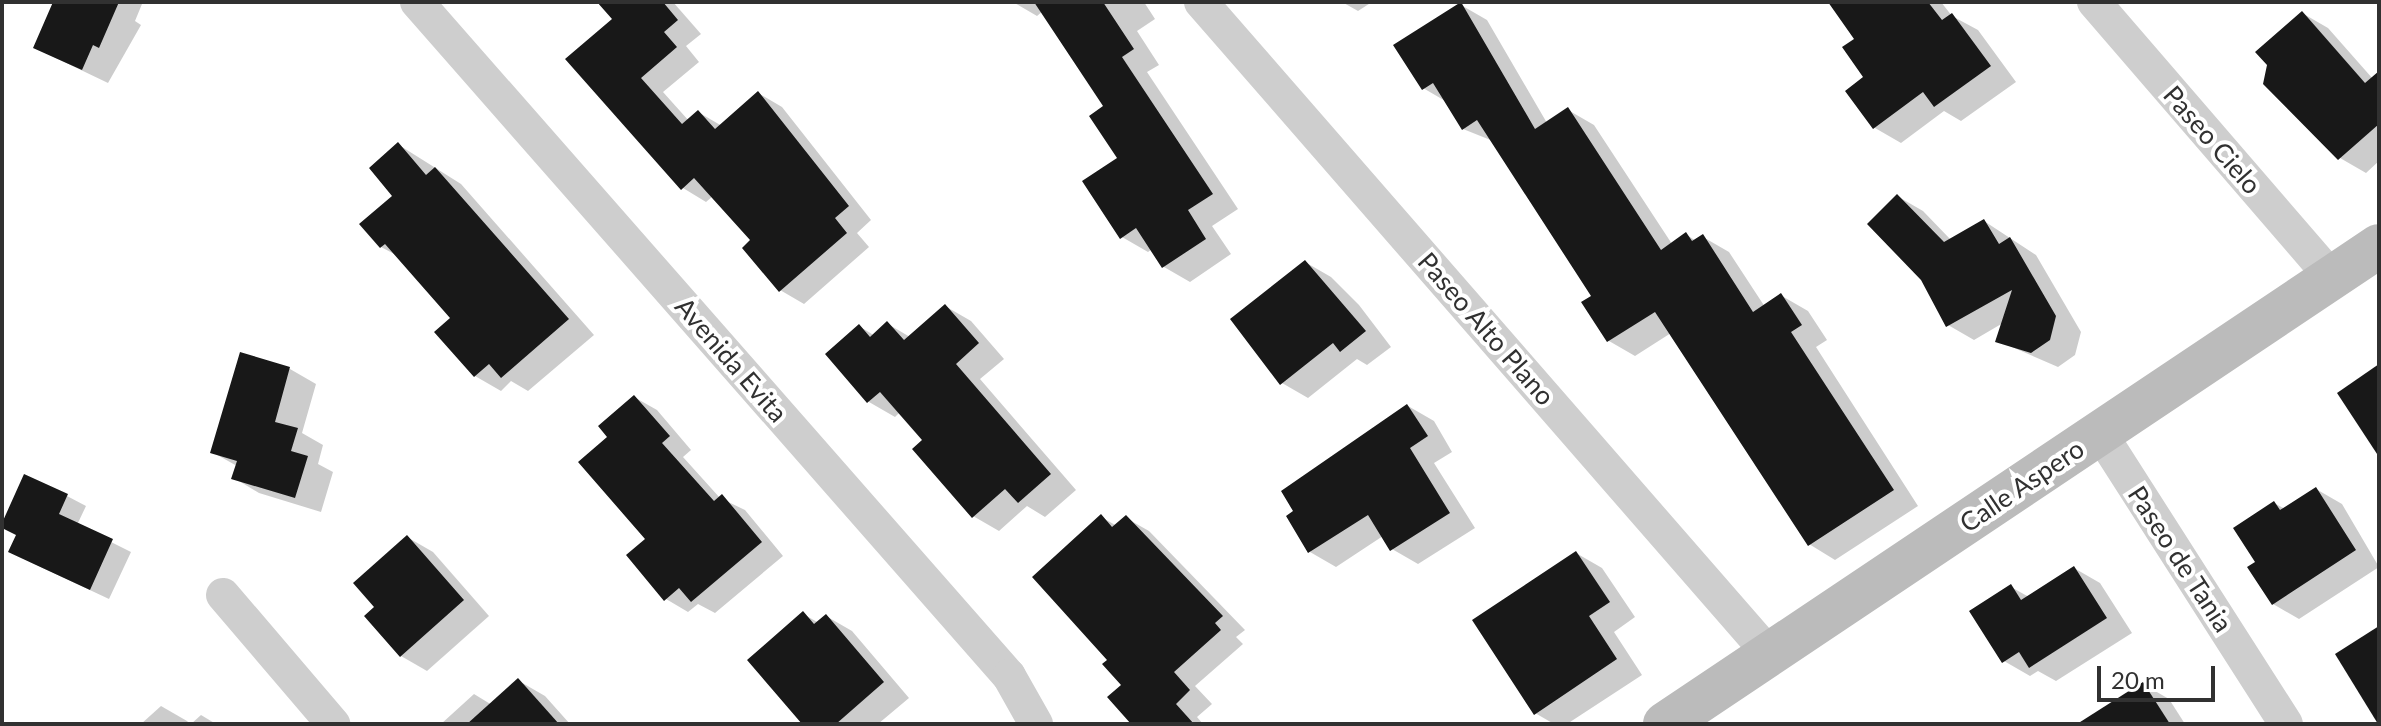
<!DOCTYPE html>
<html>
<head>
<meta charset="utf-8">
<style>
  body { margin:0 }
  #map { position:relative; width:2381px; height:726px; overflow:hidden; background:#fff; font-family:Lato,sans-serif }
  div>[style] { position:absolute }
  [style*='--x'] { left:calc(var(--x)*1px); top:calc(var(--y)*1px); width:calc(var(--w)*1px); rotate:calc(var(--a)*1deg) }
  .shadow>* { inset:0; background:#0003 }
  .building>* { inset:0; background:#181818 }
  .street>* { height:34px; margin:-17px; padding:0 17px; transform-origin:17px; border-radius:17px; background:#cecece }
  .secondary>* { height:44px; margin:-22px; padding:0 22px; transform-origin:22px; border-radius:22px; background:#bbb }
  span { translate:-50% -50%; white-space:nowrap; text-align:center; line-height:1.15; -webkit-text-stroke:8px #fff; paint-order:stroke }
  .street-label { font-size:26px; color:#313131 }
  .frame { position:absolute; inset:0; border:4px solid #313131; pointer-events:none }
  .scale { position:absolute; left:2097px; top:666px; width:118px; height:36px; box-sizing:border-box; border:4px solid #313131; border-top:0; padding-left:10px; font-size:24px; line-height:28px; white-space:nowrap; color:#313131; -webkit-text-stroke:6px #fff; paint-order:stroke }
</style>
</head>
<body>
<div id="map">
  <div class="shadow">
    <i style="clip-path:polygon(55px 2px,142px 4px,135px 21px,141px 25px,108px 83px,35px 48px)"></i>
    <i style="clip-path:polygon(608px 2px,673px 2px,701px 34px,686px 46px,699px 62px,663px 92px,689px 121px,698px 112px,722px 126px,758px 93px,782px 107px,871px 220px,857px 233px,869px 247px,804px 304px,780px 290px,753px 241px,713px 196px,706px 202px,683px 188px)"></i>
    <i style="clip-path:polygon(1013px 2px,1144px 2px,1155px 19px,1137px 31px,1159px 65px,1147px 72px,1238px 209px,1212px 226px,1231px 254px,1190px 282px,1164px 267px,1152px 249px,1148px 252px,1122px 237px,1120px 158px,1106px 107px,1043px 11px,1037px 16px)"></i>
    <i style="clip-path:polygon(1342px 2px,1372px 2px,1358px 11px)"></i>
    <i style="clip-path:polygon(1834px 2px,1941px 2px,1952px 16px,1978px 30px,2016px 82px,1961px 121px,1944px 111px,1901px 143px,1875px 128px,1856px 40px)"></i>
    <i style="clip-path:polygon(1461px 5px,1487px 20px,1547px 123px,1568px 110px,1594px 125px,1672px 244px,1687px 235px,1696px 241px,1703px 237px,1729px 252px,1765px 307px,1782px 296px,1808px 311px,1827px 340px,1816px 347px,1918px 506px,1835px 560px,1809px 544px,1671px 333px,1635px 356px,1609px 341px,1593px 296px,1493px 141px,1463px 129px,1447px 102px,1423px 88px)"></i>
    <i style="clip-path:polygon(2302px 13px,2328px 28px,2373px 79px,2379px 77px,2379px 161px,2366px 173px,2340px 158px)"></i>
    <i style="clip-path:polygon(399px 145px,461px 184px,594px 335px,528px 391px,511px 381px,501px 391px,475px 376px,452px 318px,398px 256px,381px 247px,395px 196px)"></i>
    <i style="clip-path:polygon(1897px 196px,1923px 211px,1951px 240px,1984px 221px,2036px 255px,2081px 332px,2075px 355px,2058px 367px,1998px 341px,2003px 323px,1974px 340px,1948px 325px)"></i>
    <i style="clip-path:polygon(1305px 262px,1331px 277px,1359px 305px,1391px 347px,1367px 365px,1357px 359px,1308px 398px,1282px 383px)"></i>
    <i style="clip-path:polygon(945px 306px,971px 321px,1004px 359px,980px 379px,1076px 490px,1045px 517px,1027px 506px,999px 531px,973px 516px,925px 440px,900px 412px,895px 417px,869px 402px,859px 326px,875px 336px,888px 324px,910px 337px)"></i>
    <i style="clip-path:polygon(241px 354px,290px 369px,316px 384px,302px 433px,323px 445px,318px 464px,333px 472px,321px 512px,259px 493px,234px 478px,237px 466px,212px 452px)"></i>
    <i style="clip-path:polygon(634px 397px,657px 410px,691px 450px,683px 457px,720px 498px,745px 510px,783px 556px,715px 613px,698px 604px,688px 612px,666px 599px,610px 437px)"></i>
    <i style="clip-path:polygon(1408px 406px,1434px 421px,1452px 452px,1434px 463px,1475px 528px,1418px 564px,1392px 549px,1383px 536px,1336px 567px,1310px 552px)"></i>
    <i style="clip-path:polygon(2316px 489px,2342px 504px,2379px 567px,2299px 619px,2273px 604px,2258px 563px,2274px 503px,2285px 509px)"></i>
    <i style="clip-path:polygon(67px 496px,86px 506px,77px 525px,131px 552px,109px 599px,30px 562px)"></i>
    <i style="clip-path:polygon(1101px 517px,1117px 526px,1126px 518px,1149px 531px,1245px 630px,1236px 637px,1243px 644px,1195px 686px,1212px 704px,1197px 717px,1203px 724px,1134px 724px,1123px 685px,1110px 660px)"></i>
    <i style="clip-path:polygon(407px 537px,433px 552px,489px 616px,427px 671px,401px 656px,377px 607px)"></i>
    <i style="clip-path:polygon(1576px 553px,1602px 568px,1635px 617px,1614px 632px,1642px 675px,1567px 724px,1554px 724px,1535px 713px)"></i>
    <i style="clip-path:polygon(2074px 568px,2100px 583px,2132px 633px,2056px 681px,2038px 671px,2030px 676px,2004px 661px,2011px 587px,2029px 597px)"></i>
    <i style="clip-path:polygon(803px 614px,819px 623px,826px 616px,852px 631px,909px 698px,878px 724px,804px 724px)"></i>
    <i style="clip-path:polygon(519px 681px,545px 696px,570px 724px,441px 724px,474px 694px,492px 705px)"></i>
    <i style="clip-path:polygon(2143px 684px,2169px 699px,2185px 724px,2115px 724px)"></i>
    <i style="clip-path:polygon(161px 706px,187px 721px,190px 724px,141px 724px)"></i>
    <i style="clip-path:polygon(201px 715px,216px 724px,191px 724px)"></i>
  </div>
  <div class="building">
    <i style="clip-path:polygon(53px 2px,119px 2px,99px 48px,93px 45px,82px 70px,33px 48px)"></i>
    <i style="clip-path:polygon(597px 2px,663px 2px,678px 20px,664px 32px,677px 47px,641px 78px,682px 124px,698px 110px,715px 129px,758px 91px,849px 206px,835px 218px,847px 233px,779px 292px,742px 248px,750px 240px,694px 178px,681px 190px,565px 59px,612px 19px)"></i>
    <i style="clip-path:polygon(1034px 2px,1103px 2px,1134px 49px,1122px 57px,1213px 194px,1188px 210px,1206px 239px,1162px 268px,1136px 228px,1120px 239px,1082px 181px,1117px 158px,1089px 116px,1103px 106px)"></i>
    <i style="clip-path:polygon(1461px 2px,1535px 129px,1568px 107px,1661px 250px,1686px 232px,1692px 241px,1703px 234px,1753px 312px,1781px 293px,1802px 325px,1791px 332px,1894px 490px,1808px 546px,1655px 312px,1607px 342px,1581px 302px,1591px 296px,1477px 120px,1462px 130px,1433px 83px,1422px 90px,1393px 45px)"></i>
    <i style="clip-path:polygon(1828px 2px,1928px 2px,1942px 20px,1952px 13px,1991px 66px,1934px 107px,1923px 92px,1873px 129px,1845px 91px,1863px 77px,1842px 47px,1854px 39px)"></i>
    <i style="clip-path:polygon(2302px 11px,2365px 83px,2379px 71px,2379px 124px,2338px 160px,2263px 84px,2267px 65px,2255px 52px)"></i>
    <i style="clip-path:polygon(398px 142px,426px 175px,435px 167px,569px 319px,501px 378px,489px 364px,474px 377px,434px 332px,450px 318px,385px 244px,380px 248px,359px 224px,392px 196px,369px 168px)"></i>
    <i style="clip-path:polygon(1897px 194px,1944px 242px,1984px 219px,1999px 244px,2010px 237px,2056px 316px,2050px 340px,2031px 353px,1995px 342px,2012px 290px,1946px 327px,1921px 280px,1867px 224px)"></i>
    <i style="clip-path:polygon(1305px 260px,1366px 331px,1340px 352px,1333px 343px,1280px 385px,1230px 319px)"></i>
    <i style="clip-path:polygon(945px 304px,979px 343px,956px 364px,1051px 474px,1018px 503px,1005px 489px,972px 518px,912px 449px,922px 440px,880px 392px,867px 403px,825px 354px,859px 324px,870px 337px,887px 321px,904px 340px)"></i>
    <i style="clip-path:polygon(240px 352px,290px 367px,275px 422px,298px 428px,291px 451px,308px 456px,295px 498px,231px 479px,237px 461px,210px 453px)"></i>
    <i style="clip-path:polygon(2379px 364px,2379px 457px,2337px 393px)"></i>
    <i style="clip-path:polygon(634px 395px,670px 436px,662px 443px,714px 501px,722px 494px,762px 542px,691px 602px,679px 588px,664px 601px,626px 555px,645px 539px,578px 462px,607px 437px,598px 426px)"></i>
    <i style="clip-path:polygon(1407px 404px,1428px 436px,1410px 448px,1450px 513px,1390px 551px,1368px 515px,1308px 553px,1286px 516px,1293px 511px,1281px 491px)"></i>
    <i style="clip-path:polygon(24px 474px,68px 494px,59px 514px,113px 539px,90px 590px,8px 552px,16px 535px,2px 528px,2px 523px)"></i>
    <i style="clip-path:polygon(2316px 487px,2356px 550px,2272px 605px,2247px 567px,2255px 562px,2233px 528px,2274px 501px,2280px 510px)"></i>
    <i style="clip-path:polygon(1101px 514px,1112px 527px,1126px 515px,1223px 616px,1215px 623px,1221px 630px,1174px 672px,1190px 690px,1176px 704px,1194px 724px,1131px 724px,1107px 697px,1121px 685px,1102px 664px,1107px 660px,1032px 577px)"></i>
    <i style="clip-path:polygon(407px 535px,464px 600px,400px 657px,364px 616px,374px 607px,353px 583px)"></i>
    <i style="clip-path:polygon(1576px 551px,1610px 602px,1589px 616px,1617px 659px,1534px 715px,1472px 620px)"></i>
    <i style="clip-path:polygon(2074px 566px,2107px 618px,2029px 668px,2019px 652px,2002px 663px,1969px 611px,2011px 584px,2021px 600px)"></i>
    <i style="clip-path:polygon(803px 611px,814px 624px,826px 614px,884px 682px,836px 724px,802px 724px,747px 660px)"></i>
    <i style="clip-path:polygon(2379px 626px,2379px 724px,2378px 724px,2335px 654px)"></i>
    <i style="clip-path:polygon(518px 678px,559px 724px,467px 724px)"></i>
    <i style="clip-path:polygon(2143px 682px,2170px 724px,2077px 724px)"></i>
  </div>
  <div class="street">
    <i style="--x:417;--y:2;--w:897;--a:48.71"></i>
    <i style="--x:1009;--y:676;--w:55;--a:60.6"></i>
    <i style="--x:1201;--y:2;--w:868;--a:48.93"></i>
    <i style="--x:2094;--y:2;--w:363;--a:49.2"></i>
    <i style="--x:2100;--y:433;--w:345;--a:57.4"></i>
    <i style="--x:223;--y:595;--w:170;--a:49.5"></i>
  </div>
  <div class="secondary">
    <i style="--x:1665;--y:724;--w:859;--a:-33.8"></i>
  </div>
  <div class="street-label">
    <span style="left:2212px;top:140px;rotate:49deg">Paseo Cielo</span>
    <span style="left:1486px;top:329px;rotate:49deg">Paseo Alto Plano</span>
    <span style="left:731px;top:360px;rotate:49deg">Avenida Evita</span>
    <span style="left:2022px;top:486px;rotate:-34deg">Calle Aspero</span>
    <span style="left:2180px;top:559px;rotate:57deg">Paseo de Tania</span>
  </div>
  <div class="frame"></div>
  <div class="scale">20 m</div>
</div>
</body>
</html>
